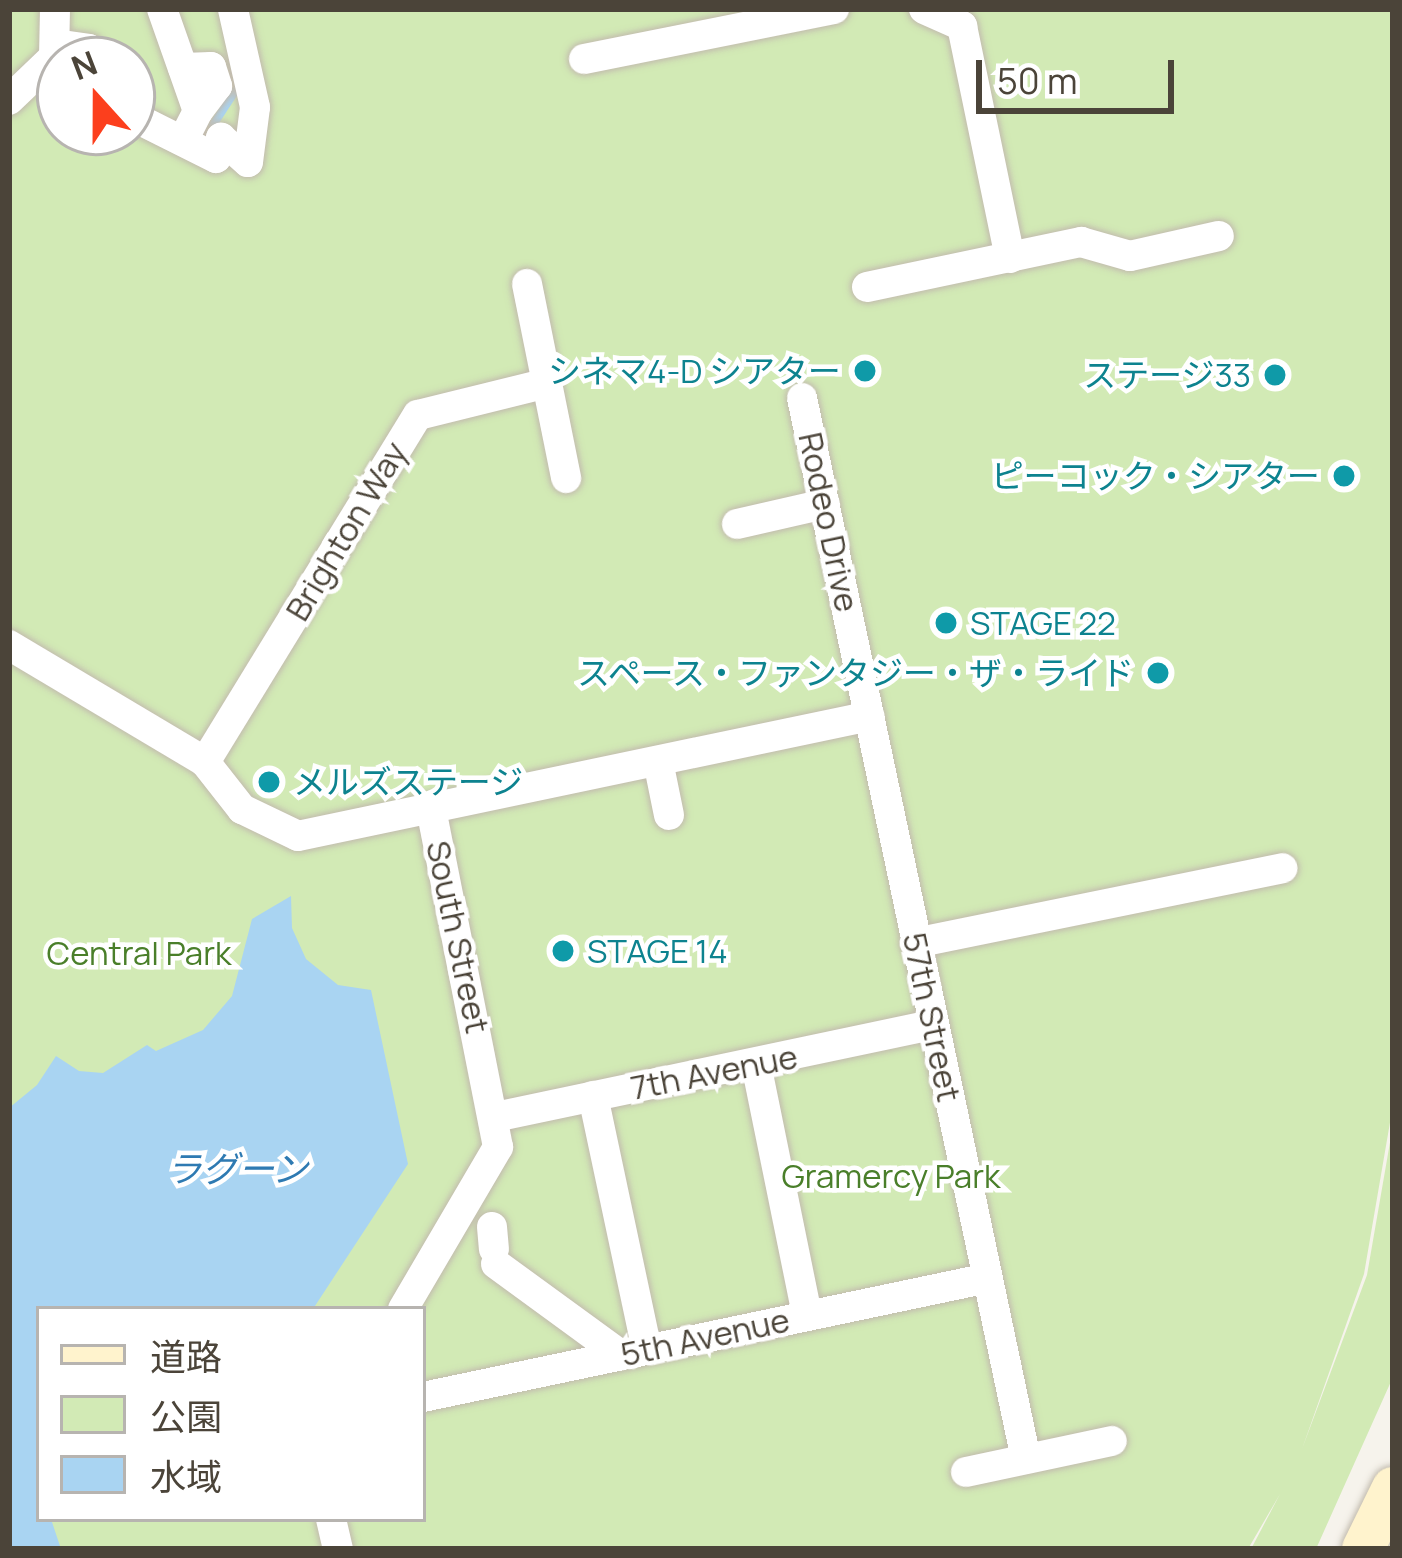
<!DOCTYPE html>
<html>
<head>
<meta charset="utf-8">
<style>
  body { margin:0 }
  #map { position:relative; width:1402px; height:1558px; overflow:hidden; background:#f6f3ec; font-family:Manrope,"Noto Sans JP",sans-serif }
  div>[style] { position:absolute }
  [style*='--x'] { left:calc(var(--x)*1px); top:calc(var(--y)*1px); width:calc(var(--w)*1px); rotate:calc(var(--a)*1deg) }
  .green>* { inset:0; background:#d2eab5 }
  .water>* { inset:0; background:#a9d4f2 }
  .stream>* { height:8px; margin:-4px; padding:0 4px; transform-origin:4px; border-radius:4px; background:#a9d4f2 }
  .roads { filter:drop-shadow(0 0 3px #c2bbae) drop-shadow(0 0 3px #c2bbae) }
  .street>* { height:30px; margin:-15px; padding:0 15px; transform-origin:15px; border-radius:15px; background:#fff }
  .secondary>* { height:42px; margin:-21px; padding:0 21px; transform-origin:21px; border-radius:21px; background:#fff3cd }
  .dots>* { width:33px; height:33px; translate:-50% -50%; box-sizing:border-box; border:6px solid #fff; border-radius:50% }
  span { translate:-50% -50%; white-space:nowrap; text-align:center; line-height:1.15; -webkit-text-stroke:9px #fff; paint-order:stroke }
  .culture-label { font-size:33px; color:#0d838f }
  .right { translate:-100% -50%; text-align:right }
  .left { translate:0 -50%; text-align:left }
  .street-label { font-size:33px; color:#4b4439 }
  .park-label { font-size:33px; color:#4a7f2a }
  .water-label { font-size:36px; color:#2e7ab2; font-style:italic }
  .frame { position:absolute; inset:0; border:12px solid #4b4439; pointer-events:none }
  .legend { position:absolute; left:36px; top:1306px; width:390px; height:216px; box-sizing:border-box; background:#fff; border:3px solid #b7b4b0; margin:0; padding:15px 21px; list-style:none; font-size:36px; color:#4b4439 }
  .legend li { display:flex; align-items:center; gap:24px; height:60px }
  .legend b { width:60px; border:3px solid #b7b4b0 }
  .north { position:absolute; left:36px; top:36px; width:120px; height:120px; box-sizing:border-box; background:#fff; border:3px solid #b7b4b0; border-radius:50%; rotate:339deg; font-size:33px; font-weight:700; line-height:48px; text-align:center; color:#4b4439 }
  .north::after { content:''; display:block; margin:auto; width:42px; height:54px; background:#fc3f1d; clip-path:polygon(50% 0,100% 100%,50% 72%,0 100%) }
  .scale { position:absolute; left:976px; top:60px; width:198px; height:54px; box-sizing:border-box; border:6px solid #4b4439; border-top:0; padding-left:15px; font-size:36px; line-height:42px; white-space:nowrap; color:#4b4439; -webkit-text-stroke:9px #fff; paint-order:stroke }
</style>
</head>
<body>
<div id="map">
  <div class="green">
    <i style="clip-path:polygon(evenodd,9px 9px,1393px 9px,1393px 1105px,1364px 1274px,1302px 1449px,1367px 1275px,1393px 1125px,1393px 1377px,1316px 1549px,1251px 1549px,1280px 1494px,1248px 1549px,9px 1549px,9px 9px,60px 60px,132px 60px,132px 132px,60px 132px,60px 60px,9px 9px,39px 1309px,423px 1309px,423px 1519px,39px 1519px,39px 1309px)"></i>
  </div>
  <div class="water">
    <i style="clip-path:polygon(291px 896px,292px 928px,306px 959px,338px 985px,371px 990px,408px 1164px,313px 1309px,39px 1309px,39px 1519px,51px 1519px,61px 1549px,9px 1549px,9px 1108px,37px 1085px,56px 1056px,79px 1071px,103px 1073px,147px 1045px,156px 1051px,203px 1030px,232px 996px,252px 919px)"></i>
  </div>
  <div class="stream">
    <i style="--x:213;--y:125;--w:42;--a:-56.7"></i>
  </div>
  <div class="roads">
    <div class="street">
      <i style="--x:162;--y:9;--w:108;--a:70.6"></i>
      <i style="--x:198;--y:111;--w:33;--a:117"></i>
      <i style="--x:924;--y:9;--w:42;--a:24.1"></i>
      <i style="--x:962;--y:26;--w:237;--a:78.3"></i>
      <i style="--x:55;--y:44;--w:34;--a:8"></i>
      <i style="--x:89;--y:49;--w:11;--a:100"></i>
      <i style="--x:584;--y:59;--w:255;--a:-11.3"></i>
      <i style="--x:183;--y:68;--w:28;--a:-2"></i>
      <i style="--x:211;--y:67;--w:20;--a:72"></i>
      <i style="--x:217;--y:86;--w:31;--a:127"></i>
      <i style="--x:9;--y:100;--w:62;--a:-43.7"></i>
      <i style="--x:54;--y:57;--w:48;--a:-88.8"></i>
      <i style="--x:132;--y:116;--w:94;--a:26.6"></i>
      <i style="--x:216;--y:158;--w:21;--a:-76"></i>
      <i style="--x:221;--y:138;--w:36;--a:42"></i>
      <i style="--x:248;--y:162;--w:55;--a:-82.7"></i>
      <i style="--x:255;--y:107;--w:100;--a:-102.7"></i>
      <i style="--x:527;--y:284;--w:198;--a:78.6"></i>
      <i style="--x:867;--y:287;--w:219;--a:-11.9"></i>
      <i style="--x:1081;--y:242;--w:51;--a:15.9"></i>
      <i style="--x:1130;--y:256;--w:91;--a:-12.7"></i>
      <i style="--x:802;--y:398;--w:1084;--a:78.08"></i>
      <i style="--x:737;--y:524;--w:90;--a:-12.8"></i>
      <i style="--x:9;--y:645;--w:228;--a:30.8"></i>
      <i style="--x:205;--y:762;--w:60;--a:51.8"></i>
      <i style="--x:242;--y:809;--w:62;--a:25.7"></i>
      <i style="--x:298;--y:836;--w:584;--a:-11.85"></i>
      <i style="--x:658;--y:761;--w:55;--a:78.5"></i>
      <i style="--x:205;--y:762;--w:407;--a:-58.5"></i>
      <i style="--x:418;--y:415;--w:133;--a:-13.9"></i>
      <i style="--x:915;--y:943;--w:375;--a:-11.5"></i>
      <i style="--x:756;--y:1064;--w:256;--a:78.5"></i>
      <i style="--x:593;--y:1096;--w:259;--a:78"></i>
      <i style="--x:495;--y:1117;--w:448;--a:-11.9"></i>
      <i style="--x:492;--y:1227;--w:22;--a:85"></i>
      <i style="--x:496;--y:1264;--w:155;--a:36.1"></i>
      <i style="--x:403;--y:1309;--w:188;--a:-59.6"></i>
      <i style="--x:498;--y:1147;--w:344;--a:-101.2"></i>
      <i style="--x:423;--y:1397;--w:577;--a:-11.89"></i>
      <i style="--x:966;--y:1472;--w:149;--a:-12"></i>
      <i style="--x:331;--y:1519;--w:31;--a:77"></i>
    </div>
    <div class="secondary">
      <i style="--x:1363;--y:1549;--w:68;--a:-63.8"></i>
    </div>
  </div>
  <div class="dots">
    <i style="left:865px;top:371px;background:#0f9aa8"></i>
    <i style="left:1275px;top:375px;background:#0f9aa8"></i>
    <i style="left:1344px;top:476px;background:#0f9aa8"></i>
    <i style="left:946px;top:623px;background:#0f9aa8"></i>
    <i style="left:1158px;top:673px;background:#0f9aa8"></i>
    <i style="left:269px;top:782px;background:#0f9aa8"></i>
    <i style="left:563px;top:951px;background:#0f9aa8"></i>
  </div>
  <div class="culture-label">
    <span class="right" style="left:841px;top:371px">シネマ4-D シアター</span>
    <span class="right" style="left:1251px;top:375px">ステージ33</span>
    <span class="right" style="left:1320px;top:476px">ピーコック・シアター</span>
    <span class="left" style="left:970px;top:623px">STAGE 22</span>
    <span class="right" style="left:1134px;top:673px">スペース・ファンタジー・ザ・ライド</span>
    <span class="left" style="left:293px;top:782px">メルズステージ</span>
    <span class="left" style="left:587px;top:951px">STAGE 14</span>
  </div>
  <div class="street-label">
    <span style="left:829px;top:522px;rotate:78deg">Rodeo Drive</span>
    <span style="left:346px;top:531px;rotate:-59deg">Brighton Way</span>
    <span style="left:458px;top:937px;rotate:78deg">South Street</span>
    <span style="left:932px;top:1017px;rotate:78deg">57th Street</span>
    <span style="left:714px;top:1072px;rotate:-11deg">7th Avenue</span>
    <span style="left:705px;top:1337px;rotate:-12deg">5th Avenue</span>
  </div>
  <div class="park-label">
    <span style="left:139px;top:953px">Central Park</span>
    <span style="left:891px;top:1176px">Gramercy Park</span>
  </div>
  <div class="water-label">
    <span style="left:237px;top:1169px">ラグーン</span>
  </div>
  <div class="frame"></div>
  <ul class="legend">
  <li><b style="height:15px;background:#fff3cd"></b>道路</li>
  <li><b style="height:33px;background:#d2eab5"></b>公園</li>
  <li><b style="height:33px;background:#a9d4f2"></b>水域</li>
  </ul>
  <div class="north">N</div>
  <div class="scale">50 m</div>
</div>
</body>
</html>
